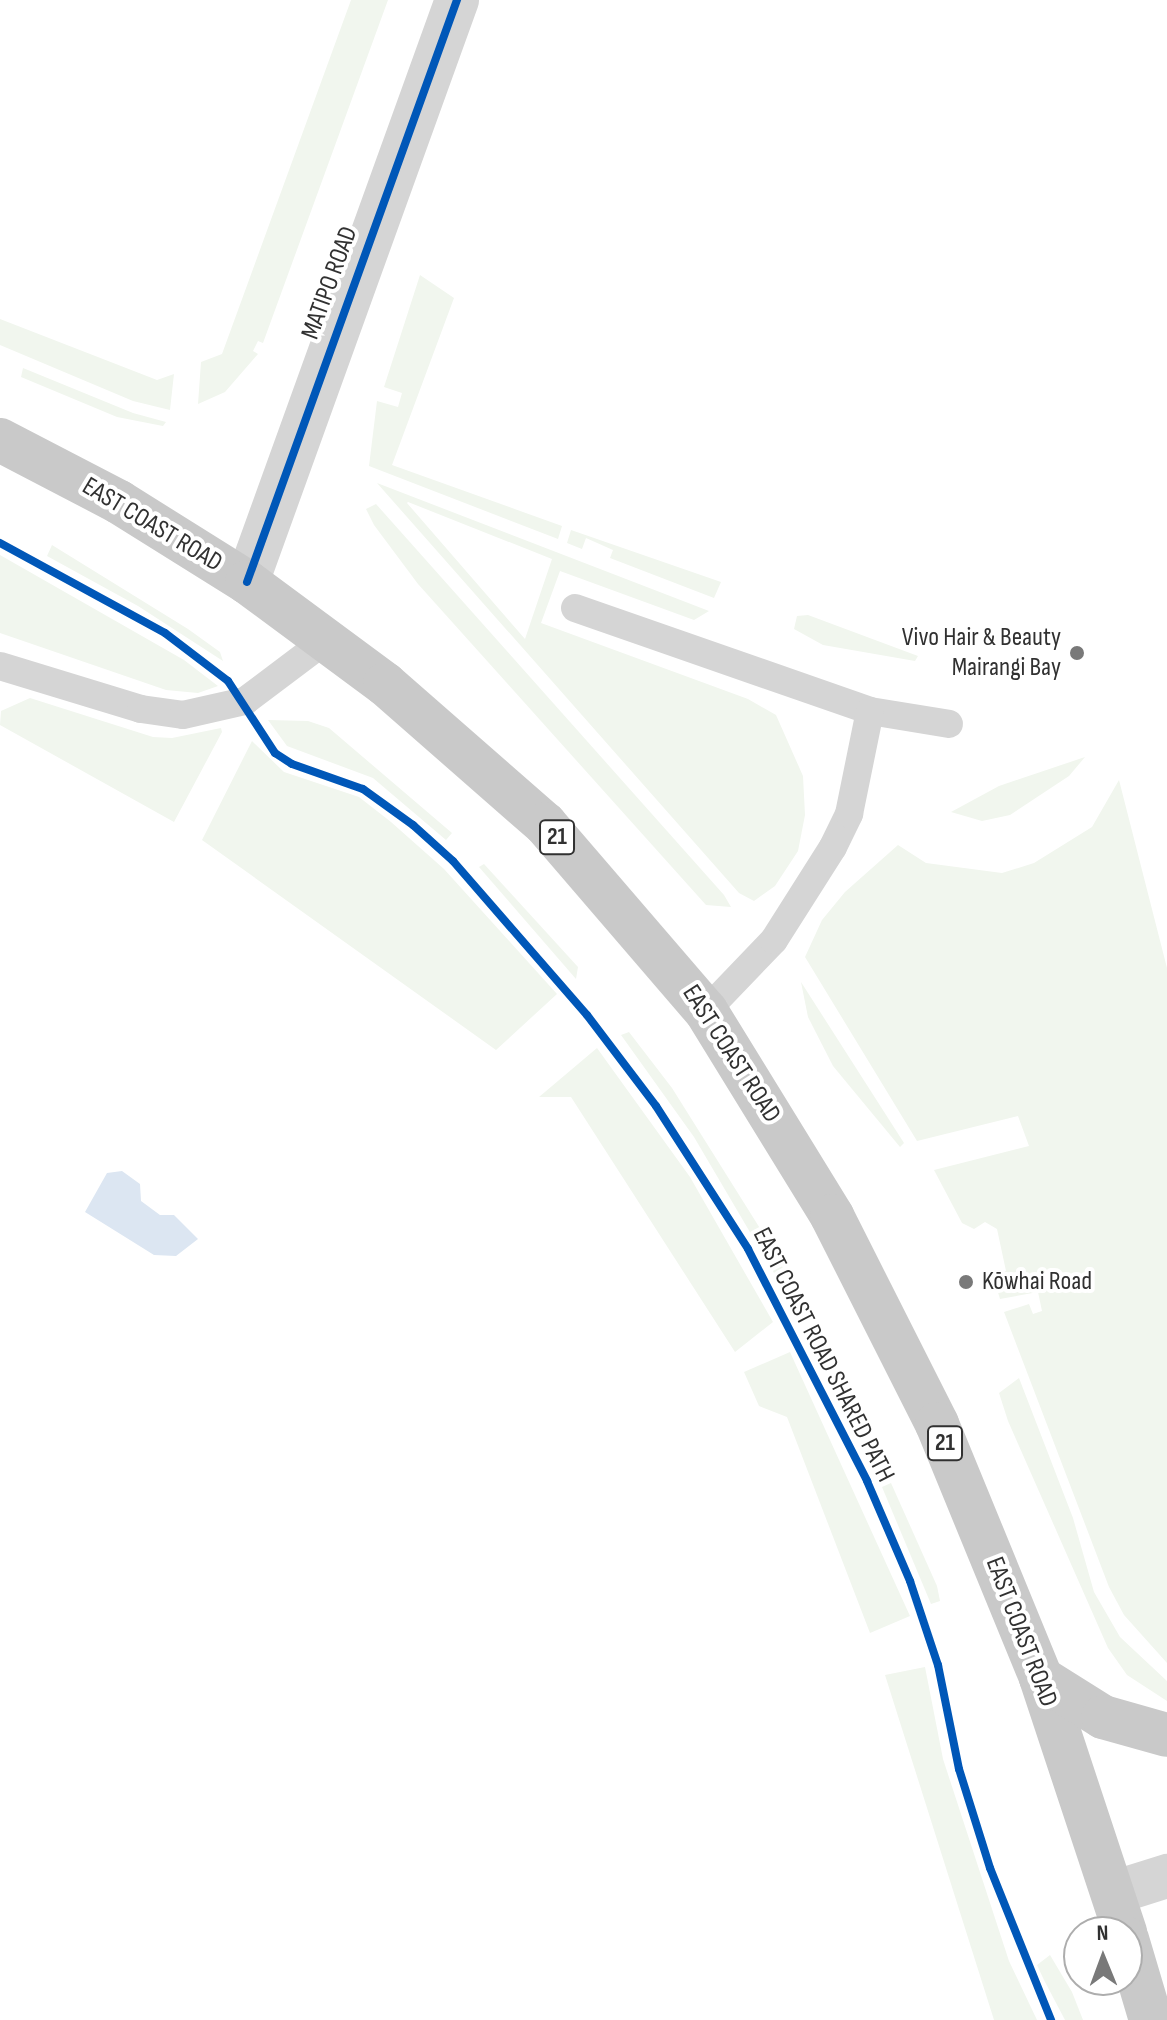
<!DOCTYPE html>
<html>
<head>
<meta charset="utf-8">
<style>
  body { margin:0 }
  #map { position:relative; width:1167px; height:2020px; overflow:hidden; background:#fff; font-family:"Sofia Sans Condensed",sans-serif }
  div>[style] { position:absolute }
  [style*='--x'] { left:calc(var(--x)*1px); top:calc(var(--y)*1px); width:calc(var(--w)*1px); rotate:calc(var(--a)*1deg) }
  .green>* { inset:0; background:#f1f6ee }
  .water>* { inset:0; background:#dce6f2 }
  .lane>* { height:28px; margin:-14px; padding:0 14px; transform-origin:14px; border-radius:14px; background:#d5d5d5 }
  .street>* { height:44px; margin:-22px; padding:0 22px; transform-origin:22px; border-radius:22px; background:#d5d5d5 }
  .primary>* { height:44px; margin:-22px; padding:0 22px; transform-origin:22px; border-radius:22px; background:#c9c9c9 }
  .cycleway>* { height:8px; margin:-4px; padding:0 4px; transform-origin:4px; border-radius:4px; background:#0057b8 }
  .dots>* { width:22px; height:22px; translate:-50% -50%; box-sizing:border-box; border:4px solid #fff; border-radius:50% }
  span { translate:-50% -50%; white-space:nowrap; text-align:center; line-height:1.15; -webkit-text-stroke:8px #fff; paint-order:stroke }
  .shield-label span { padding:2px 6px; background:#fff; border:2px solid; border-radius:6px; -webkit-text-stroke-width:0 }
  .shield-label { font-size:24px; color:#313131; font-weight:700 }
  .street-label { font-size:26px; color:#313131 }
  .poi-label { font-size:26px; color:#313131 }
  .right { translate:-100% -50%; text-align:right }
  .left { translate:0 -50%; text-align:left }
  .north { position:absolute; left:1063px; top:1916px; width:80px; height:80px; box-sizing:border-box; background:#fff; border:2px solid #adadad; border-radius:50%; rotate:359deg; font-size:22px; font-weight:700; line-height:32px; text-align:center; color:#313131 }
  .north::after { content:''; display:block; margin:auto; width:28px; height:36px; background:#797979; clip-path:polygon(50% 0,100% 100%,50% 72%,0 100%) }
</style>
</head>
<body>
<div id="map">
  <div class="green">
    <i style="clip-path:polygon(351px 0,388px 0,263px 343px,258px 341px,253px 351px,258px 354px,225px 392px,198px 404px,201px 362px,222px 354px)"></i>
    <i style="clip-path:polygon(420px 275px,454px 298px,392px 465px,562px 526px,558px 539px,369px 466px,377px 401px,398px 407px,402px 393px,384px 387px)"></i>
    <i style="clip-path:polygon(0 319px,157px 380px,174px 374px,170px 410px,133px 401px,0 345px)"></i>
    <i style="clip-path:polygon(23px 368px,133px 413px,166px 422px,163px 426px,117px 417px,21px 377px)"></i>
    <i style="clip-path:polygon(evenodd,377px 483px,709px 611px,694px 620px,560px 571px,541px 623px,748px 699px,776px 715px,803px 776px,805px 815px,798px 851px,775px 886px,754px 901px,739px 893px,377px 483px,408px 502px,552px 559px,525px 639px,407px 503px,408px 502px)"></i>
    <i style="clip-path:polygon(376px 504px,724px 895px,731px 907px,706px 905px,418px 584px,374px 525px,366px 509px)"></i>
    <i style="clip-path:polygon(571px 530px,721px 582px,714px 598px,610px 558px,613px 550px,586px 538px,582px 549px,567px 543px)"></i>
    <i style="clip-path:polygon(52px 545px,188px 629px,220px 652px,223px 661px,138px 606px,47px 556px)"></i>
    <i style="clip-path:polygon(0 555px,184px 660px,218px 686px,198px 693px,166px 690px,0 633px)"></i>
    <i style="clip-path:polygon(808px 615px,918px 656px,915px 661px,823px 645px,794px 629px,797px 616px)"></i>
    <i style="clip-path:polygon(30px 698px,153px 737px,172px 738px,221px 728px,222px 732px,174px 822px,0 725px,1px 711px)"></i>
    <i style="clip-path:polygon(268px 720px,308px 721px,329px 728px,452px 833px,446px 840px,373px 778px,287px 746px)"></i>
    <i style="clip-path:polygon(252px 741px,284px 772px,359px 797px,391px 822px,444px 869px,557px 994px,496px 1050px,202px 840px)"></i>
    <i style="clip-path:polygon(1085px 757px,1069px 776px,1010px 815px,982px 821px,951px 812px,999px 786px)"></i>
    <i style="clip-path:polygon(1119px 780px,1167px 968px,1167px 1663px,1124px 1615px,1109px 1587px,1004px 1312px,1029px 1304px,1033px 1314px,1042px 1311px,1038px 1292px,1000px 1299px,993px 1276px,1006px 1271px,997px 1229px,985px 1222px,974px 1229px,962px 1223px,934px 1170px,1029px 1146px,1018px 1116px,917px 1141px,805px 957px,822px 920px,845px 892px,898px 845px,926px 863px,1002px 873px,1034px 863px,1092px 827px)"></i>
    <i style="clip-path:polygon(484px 864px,578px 967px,576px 979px,479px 867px)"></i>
    <i style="clip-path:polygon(801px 982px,904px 1143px,900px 1147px,833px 1066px,808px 1017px)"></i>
    <i style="clip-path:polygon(629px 1032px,672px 1088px,768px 1241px,799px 1297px,794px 1307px,694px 1137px,621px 1035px)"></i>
    <i style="clip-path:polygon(597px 1048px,690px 1177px,773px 1322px,735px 1352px,571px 1097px,539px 1097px)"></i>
    <i style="clip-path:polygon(814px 1343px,824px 1343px,874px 1444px,864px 1447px)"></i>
    <i style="clip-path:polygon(790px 1352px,910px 1616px,870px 1633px,787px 1417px,759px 1406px,744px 1372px)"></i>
    <i style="clip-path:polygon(1019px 1378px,1073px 1518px,1094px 1592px,1120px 1637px,1167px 1681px,1167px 1701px,1127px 1675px,1108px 1648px,1008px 1421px,999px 1393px)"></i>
    <i style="clip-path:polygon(891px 1483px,937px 1586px,940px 1601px,931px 1604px,882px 1487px)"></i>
    <i style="clip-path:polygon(925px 1667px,943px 1759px,1009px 1961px,1037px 2020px,994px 2020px,885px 1675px)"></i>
    <i style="clip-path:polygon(1050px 1955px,1072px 1992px,1083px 2020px,1065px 2020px,1044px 1980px,1037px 1965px)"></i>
  </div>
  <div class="water">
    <i style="clip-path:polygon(122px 1171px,140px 1184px,141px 1201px,160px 1215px,174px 1215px,198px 1239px,176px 1256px,154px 1255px,85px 1212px,107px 1173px)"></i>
  </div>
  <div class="lane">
    <i style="--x:575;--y:608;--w:312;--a:19.2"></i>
    <i style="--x:870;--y:711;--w:80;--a:9.3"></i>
    <i style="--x:0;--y:666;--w:147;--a:17"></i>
    <i style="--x:141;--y:709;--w:42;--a:8.1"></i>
    <i style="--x:183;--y:715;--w:64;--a:-12.7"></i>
    <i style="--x:245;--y:701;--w:101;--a:-37"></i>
    <i style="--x:706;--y:1011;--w:98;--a:-46.2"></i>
    <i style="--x:774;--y:940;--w:110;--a:-57.6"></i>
    <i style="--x:833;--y:847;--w:37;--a:-64"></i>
    <i style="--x:849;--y:814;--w:105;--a:-78.5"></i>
  </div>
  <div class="street">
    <i style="--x:247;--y:582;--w:619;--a:-70.16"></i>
    <i style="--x:1113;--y:1893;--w:57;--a:-17.5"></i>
  </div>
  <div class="primary">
    <i style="--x:0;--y:440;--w:134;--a:27.5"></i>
    <i style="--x:119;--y:502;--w:151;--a:32"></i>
    <i style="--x:247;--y:582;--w:172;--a:36.5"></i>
    <i style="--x:385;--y:684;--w:213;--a:41.2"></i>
    <i style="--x:545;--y:824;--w:247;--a:49.3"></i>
    <i style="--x:706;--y:1011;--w:241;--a:58.4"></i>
    <i style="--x:832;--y:1216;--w:233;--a:63.2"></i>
    <i style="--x:937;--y:1424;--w:274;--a:67.7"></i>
    <i style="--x:1041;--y:1678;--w:268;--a:71.7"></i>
    <i style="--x:1041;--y:1678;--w:73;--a:32.2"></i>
    <i style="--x:1103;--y:1717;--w:66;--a:15.7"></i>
    <i style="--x:1127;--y:1939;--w:84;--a:73.5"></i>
  </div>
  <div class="cycleway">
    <i style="--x:0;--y:543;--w:188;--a:28.6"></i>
    <i style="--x:165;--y:633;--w:79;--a:37.3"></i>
    <i style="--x:228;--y:681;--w:86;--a:56.9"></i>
    <i style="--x:275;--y:753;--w:20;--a:33"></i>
    <i style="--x:292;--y:764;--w:75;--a:19.4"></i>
    <i style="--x:363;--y:789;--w:62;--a:35.8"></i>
    <i style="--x:413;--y:825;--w:54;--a:42"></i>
    <i style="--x:453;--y:861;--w:204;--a:49"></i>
    <i style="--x:587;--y:1015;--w:114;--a:52.8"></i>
    <i style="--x:656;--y:1106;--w:170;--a:57.2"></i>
    <i style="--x:748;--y:1249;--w:261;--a:62.8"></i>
    <i style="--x:867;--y:1481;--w:109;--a:66.7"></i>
    <i style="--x:910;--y:1581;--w:89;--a:71.6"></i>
    <i style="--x:938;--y:1665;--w:106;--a:78.6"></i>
    <i style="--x:959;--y:1769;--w:104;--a:72.6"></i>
    <i style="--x:990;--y:1868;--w:164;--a:68.1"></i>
    <i style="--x:247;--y:582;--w:619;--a:-70.16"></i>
  </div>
  <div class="dots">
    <i style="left:1077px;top:653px;background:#797979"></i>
    <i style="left:966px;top:1282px;background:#797979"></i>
  </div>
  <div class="shield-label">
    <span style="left:557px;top:837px">21</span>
    <span style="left:945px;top:1443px">21</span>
  </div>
  <div class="street-label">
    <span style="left:330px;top:283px;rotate:-70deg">MATIPO ROAD</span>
    <span style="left:152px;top:525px;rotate:31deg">EAST COAST ROAD</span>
    <span style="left:731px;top:1054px;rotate:57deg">EAST COAST ROAD</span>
    <span style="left:823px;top:1355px;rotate:63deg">EAST COAST ROAD SHARED PATH</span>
    <span style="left:1021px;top:1632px;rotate:69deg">EAST COAST ROAD</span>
  </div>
  <div class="poi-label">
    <span class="right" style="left:1061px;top:653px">Vivo Hair &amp; Beauty<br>Mairangi Bay</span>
    <span class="left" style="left:982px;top:1282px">Kōwhai Road</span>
  </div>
  <div class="north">N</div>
</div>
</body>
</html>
